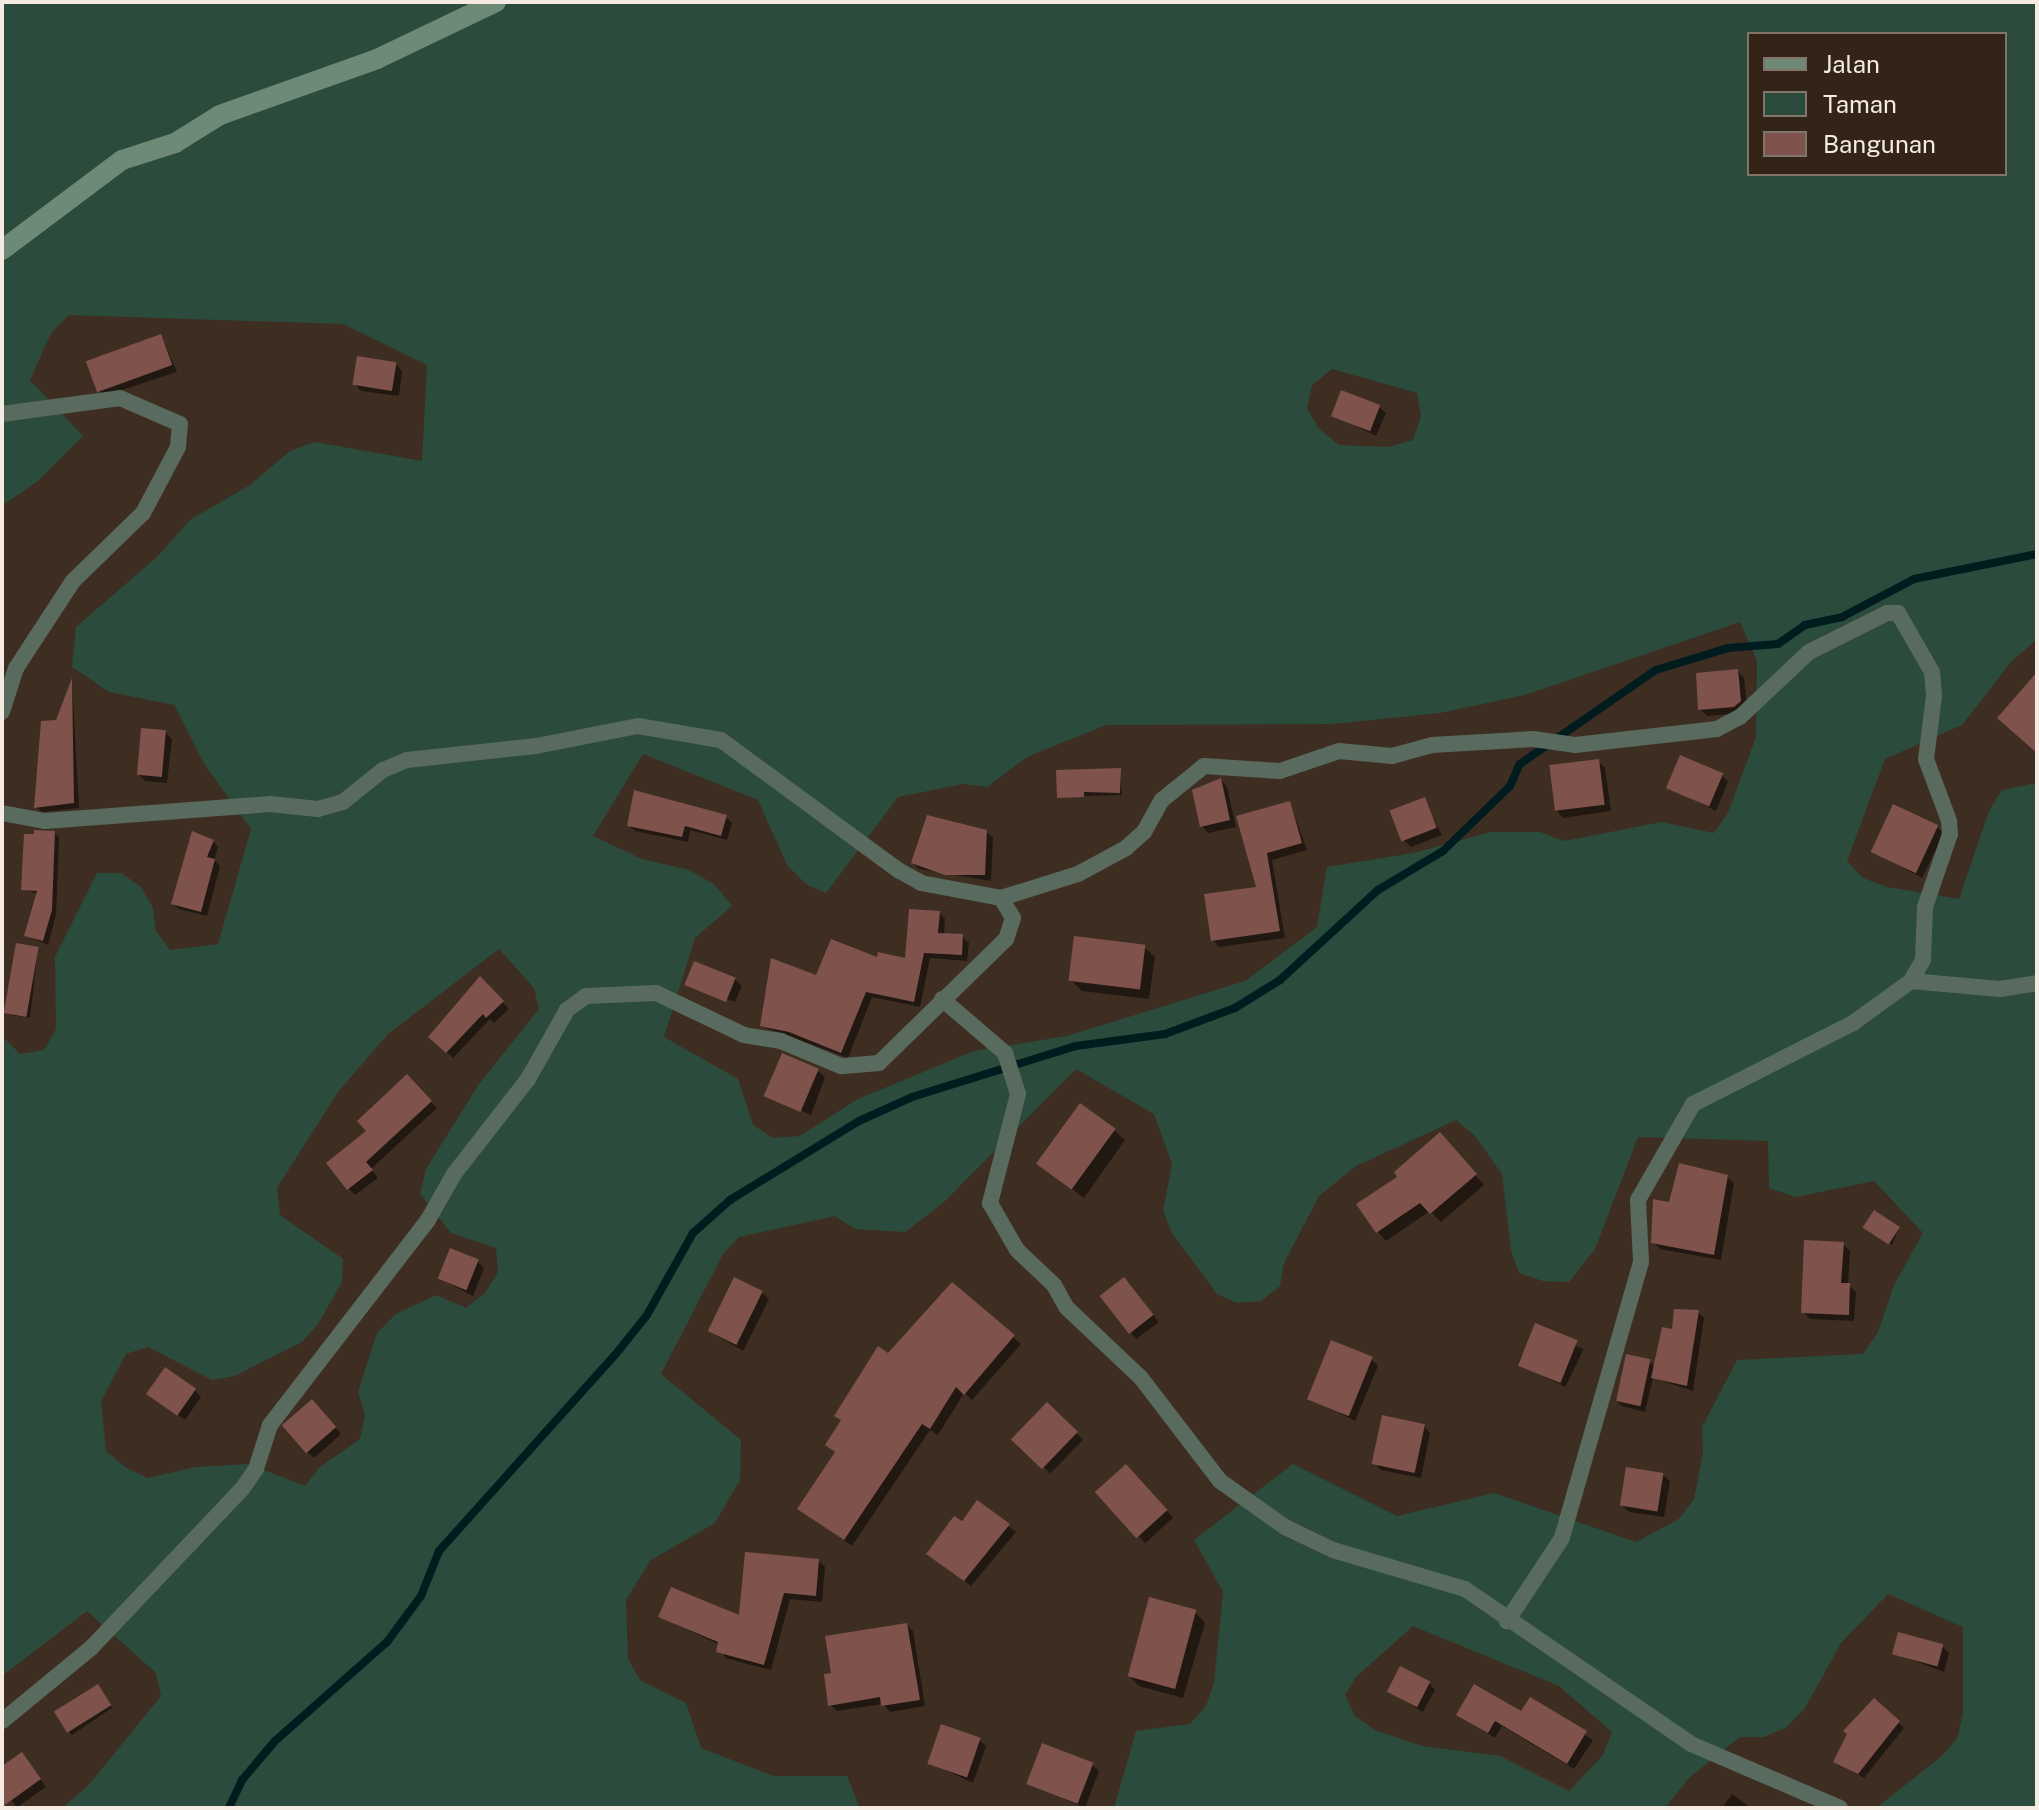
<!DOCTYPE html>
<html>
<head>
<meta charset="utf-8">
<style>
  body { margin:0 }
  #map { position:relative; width:2039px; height:1810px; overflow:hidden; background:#3e2e22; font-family:"Public Sans",sans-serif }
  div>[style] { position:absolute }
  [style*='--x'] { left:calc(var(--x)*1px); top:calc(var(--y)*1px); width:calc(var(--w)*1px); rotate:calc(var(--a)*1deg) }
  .green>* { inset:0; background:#2b4b3c }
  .shadow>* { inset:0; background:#0007; transform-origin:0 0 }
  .stream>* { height:8px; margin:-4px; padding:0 4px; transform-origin:4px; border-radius:4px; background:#001c1f }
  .building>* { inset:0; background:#7f524c; transform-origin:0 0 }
  .lane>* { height:16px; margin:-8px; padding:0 8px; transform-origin:8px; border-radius:8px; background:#596a5e }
  .secondary>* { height:20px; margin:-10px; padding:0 10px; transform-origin:10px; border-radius:10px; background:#6e8976 }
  span { translate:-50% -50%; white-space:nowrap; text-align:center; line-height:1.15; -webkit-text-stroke:8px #332418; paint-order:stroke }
  .frame { position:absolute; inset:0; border:4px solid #f5ebe3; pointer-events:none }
  .legend { position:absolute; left:1747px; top:32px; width:260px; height:144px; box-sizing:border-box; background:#332418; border:2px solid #817469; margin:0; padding:10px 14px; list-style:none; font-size:24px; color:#f5ebe3 }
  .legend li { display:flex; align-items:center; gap:16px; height:40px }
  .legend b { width:40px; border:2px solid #817469 }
</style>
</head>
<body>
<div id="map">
  <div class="green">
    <i style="clip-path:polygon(evenodd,2px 2px,2037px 2px,2037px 639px,2012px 661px,1962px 725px,1885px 759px,1847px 861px,1863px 878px,1887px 887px,1959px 899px,1989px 811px,2002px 790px,2037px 783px,2037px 1808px,1876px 1808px,1942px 1756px,1958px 1737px,1963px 1712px,1963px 1627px,1888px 1594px,1841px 1643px,1805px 1708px,1787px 1727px,1764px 1737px,1740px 1737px,1689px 1778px,1665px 1808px,1114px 1808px,1136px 1731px,1190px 1724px,1206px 1706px,1214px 1683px,1223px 1592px,1194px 1540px,1293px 1464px,1397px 1516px,1494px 1493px,1636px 1542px,1679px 1519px,1694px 1499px,1703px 1452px,1702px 1427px,1737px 1360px,1863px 1354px,1878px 1332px,1894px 1285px,1923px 1233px,1874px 1181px,1796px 1197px,1769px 1188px,1768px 1141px,1638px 1137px,1595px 1249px,1569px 1282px,1543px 1281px,1519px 1273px,1511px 1250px,1502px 1174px,1475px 1136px,1456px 1120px,1356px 1166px,1319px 1196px,1284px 1263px,1280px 1286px,1261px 1301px,1237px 1303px,1217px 1294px,1172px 1233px,1163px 1211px,1172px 1164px,1154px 1114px,1076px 1069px,943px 1203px,905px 1232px,855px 1229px,835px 1216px,739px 1237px,723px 1254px,661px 1374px,741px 1440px,740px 1480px,715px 1523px,651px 1560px,626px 1600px,628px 1659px,640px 1680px,686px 1703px,701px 1748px,773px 1776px,847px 1776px,860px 1808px,62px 1808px,87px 1787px,161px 1696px,156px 1673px,87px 1611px,2px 1676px,2px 1036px,20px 1054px,44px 1050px,56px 1029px,55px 957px,97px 873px,121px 873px,141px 887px,153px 908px,156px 931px,170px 950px,218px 944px,251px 829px,205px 765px,174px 705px,109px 692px,72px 667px,76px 627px,158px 556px,190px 520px,250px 485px,290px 451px,315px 442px,422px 461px,427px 365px,343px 324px,69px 315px,51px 333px,30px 380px,83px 436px,38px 481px,2px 506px,2px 2px,1749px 34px,2005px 34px,2005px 174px,1749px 174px,1749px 34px,2px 2px,1332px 369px,1417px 393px,1421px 416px,1413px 440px,1388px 447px,1339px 445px,1319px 429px,1307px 408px,1312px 385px,1332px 369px,2px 2px,1740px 622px,1757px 661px,1756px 737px,1728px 813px,1714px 833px,1662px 822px,1564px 841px,1540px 832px,1491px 832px,1413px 853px,1327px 867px,1317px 927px,1245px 981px,1067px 1036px,974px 1051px,858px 1099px,800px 1136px,773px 1138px,753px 1125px,738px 1079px,664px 1037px,695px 938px,732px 906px,714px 884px,689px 870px,642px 859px,593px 836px,643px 754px,758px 800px,787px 865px,806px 884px,826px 893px,898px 797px,963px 784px,987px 787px,1027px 757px,1106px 725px,1332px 724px,1440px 713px,1525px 695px,1740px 622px,2px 2px,499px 949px,534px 988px,539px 1009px,479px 1084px,426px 1169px,420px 1194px,451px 1233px,496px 1248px,498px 1272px,485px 1293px,466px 1308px,436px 1295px,396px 1314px,377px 1333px,358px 1392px,365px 1415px,360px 1439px,320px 1467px,305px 1486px,249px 1464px,196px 1467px,148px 1478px,125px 1467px,106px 1451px,101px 1401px,126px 1354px,148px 1347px,212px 1380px,235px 1376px,302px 1342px,318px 1324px,342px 1282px,343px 1259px,280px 1215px,277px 1188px,338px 1092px,388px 1034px,499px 949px,2px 2px,1413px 1626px,1559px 1686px,1612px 1732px,1603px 1755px,1569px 1791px,1500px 1756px,1422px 1746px,1375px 1730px,1355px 1716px,1345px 1695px,1356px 1677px,1413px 1626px)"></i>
  </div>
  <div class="shadow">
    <i style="clip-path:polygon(161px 336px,177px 372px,104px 396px,97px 389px)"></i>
    <i style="clip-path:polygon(396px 364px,402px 371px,399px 396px,361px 391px,355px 384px)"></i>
    <i style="clip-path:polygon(1379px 407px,1386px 413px,1376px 436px,1333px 415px)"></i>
    <i style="clip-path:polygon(1738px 671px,1744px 678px,1747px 708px,1741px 713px,1707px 716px,1700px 709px)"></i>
    <i style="clip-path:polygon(72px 681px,79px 808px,42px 812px,36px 807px)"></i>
    <i style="clip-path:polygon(165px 732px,172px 739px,167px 783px,145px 781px,138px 774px)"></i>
    <i style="clip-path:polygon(1598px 761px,1605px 768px,1611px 811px,1563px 818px,1557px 811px)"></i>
    <i style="clip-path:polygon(1120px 770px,1122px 795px,1059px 797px)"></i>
    <i style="clip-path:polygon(1722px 775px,1728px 782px,1716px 811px,1668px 787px)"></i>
    <i style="clip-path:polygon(1221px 780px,1227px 787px,1236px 827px,1208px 833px,1202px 826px)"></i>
    <i style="clip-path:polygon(1424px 800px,1442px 835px,1411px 847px,1404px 840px)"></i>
    <i style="clip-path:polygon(1290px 803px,1307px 850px,1272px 860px,1285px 938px,1219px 947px,1213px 940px,1259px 889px,1238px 817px)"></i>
    <i style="clip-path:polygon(726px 817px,732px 823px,727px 840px,690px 830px,688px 842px,635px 831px,629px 826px)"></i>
    <i style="clip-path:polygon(1937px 827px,1944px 833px,1922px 878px,1873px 851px)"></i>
    <i style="clip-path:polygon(986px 831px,993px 838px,991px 881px,919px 869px,913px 863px)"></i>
    <i style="clip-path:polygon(55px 833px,59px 838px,56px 915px,48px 945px,27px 936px,38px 894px,23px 889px)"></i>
    <i style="clip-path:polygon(213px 841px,218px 847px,214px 860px,220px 866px,207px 916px,179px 909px,173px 904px)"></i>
    <i style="clip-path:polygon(939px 913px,945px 919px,944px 935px,962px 936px,969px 943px,967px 961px,930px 958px,920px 1007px,872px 997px,848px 1058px,762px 1026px,817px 978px,878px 960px,907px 960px)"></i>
    <i style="clip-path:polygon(1144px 947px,1155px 957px,1149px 999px,1082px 991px,1071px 980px)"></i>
    <i style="clip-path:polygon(38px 948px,30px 1018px,11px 1015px,8px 1012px)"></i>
    <i style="clip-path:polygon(480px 978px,509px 1009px,494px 1023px,490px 1019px,453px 1058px,431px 1037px)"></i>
    <i style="clip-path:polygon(735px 979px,742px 986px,735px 1002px,687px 984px)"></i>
    <i style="clip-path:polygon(818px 1071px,825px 1077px,811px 1115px,768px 1096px)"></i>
    <i style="clip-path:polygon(407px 1077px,437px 1108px,371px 1169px,378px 1178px,355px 1195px,349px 1189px,369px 1131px)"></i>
    <i style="clip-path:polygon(1114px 1130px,1125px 1140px,1084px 1198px,1040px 1164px)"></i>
    <i style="clip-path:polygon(1449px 1144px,1484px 1185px,1441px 1222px,1430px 1211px,1386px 1241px,1377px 1231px)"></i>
    <i style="clip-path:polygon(1727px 1177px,1734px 1183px,1721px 1260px,1660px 1249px,1653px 1242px)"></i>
    <i style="clip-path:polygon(1899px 1228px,1892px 1245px,1867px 1229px)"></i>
    <i style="clip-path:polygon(1843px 1244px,1850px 1251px,1848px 1285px,1856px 1292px,1854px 1321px,1810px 1319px,1803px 1312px)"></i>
    <i style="clip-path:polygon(478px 1262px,484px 1268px,473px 1296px,439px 1278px)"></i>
    <i style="clip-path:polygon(952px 1285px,1021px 1344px,972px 1400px,964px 1393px,938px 1435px,930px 1430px,852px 1546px,799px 1509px,837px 1454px,827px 1445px,843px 1422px,888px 1355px)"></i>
    <i style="clip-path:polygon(1130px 1286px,1159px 1322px,1136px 1339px,1130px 1332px)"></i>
    <i style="clip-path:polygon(762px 1293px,769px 1299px,743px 1351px,707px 1330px)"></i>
    <i style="clip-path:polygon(1698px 1312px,1704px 1318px,1693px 1391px,1653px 1378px,1645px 1412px,1622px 1406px,1615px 1400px,1649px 1361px,1655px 1367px,1674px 1332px)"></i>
    <i style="left:1536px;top:1326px;width:53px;height:42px;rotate:26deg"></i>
    <i style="clip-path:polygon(1371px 1359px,1378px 1366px,1355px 1421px,1309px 1398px)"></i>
    <i style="clip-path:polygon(195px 1390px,201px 1397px,185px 1420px,155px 1400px)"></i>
    <i style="left:1047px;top:1405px;width:50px;height:47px;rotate:44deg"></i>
    <i style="clip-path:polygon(318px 1408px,341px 1434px,314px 1458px,307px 1452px)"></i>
    <i style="clip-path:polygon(1424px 1426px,1430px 1433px,1421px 1478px,1381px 1470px,1374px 1463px)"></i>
    <i style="left:1126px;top:1467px;width:69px;height:38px;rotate:47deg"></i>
    <i style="clip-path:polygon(1663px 1475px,1670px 1481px,1664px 1517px,1629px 1512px,1622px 1505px)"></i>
    <i style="clip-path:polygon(978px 1503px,1016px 1532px,971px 1586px,929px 1554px)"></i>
    <i style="clip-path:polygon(819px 1561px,825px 1567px,822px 1602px,790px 1599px,771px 1670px,725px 1658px,720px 1645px,661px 1617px,741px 1618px)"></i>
    <i style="clip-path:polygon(1195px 1612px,1205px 1623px,1183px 1698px,1139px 1686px,1128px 1675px)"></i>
    <i style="clip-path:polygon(906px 1625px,913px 1631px,925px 1706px,890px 1712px,883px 1704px,837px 1711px,830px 1705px,833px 1674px)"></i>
    <i style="clip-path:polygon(1942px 1646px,1949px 1653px,1944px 1672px,1894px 1653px)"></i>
    <i style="clip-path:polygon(1429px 1683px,1435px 1690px,1423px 1712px,1388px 1691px)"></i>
    <i style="clip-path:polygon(100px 1689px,112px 1708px,72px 1735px,69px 1732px)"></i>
    <i style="clip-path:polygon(1530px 1700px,1593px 1740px,1574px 1769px,1502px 1726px,1495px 1738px,1459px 1715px,1522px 1714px)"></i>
    <i style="clip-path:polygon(1874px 1701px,1904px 1728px,1864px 1778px,1835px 1761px)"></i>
    <i style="clip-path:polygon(979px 1740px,986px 1746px,973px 1783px,928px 1762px)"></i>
    <i style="clip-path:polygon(22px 1754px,46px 1787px,17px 1807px,2px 1789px,2px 1769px)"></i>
    <i style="clip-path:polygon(1092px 1765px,1099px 1771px,1085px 1808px,1029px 1783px)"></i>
    <i style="clip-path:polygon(1732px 1794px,1751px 1808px,1722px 1808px)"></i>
  </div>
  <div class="stream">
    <i style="--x:229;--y:1808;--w:31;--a:-65"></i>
    <i style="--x:242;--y:1780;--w:51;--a:-49.8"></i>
    <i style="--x:275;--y:1741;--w:149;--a:-41.5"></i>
    <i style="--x:387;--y:1642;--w:57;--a:-53.5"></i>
    <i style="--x:421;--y:1596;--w:48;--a:-68.2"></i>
    <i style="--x:439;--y:1551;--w:263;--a:-48.1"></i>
    <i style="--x:615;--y:1355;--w:51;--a:-51.3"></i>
    <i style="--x:647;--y:1315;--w:94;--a:-60.7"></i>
    <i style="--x:693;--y:1233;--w:50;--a:-41.7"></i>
    <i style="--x:730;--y:1200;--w:151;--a:-31.5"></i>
    <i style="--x:859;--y:1121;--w:58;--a:-24.4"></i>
    <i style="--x:912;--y:1097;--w:172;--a:-17.3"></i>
    <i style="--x:1076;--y:1046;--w:90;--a:-7.7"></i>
    <i style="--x:1165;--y:1034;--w:75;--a:-20.4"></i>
    <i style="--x:1235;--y:1008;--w:53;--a:-31.9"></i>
    <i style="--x:1280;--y:980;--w:133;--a:-42.6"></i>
    <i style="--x:1378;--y:890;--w:76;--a:-31"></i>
    <i style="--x:1443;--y:851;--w:93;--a:-44.1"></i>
    <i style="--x:1510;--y:786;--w:24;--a:-66"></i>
    <i style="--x:1520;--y:764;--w:165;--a:-34.7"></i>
    <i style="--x:1656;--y:670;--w:75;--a:-17"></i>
    <i style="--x:1728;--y:648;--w:50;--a:-4.6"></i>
    <i style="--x:1778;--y:644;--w:33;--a:-35"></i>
    <i style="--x:1805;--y:625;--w:38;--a:-12"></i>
    <i style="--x:1842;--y:617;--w:81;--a:-27.8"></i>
    <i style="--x:1914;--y:579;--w:126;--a:-11.5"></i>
  </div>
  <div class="building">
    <i style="left:161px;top:334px;width:33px;height:80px;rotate:70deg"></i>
    <i style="left:357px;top:356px;width:40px;height:29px;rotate:9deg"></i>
    <i style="left:1341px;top:390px;width:42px;height:28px;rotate:21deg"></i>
    <i style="clip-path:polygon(1738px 669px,1741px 701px,1734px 707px,1698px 710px,1696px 673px)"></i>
    <i style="clip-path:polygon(2037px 672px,2037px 753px,1997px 718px)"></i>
    <i style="clip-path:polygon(72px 678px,74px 803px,34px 808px,41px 721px,56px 720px)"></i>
    <i style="left:141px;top:728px;width:25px;height:47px;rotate:5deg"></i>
    <i style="left:1680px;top:755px;width:47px;height:36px;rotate:23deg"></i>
    <i style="left:1599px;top:759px;width:46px;height:50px;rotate:83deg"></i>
    <i style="clip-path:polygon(1121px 768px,1120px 793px,1084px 792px,1084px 797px,1057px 798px,1056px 770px)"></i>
    <i style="clip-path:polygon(1221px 778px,1230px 820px,1200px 827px,1192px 790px)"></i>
    <i style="clip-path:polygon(634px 790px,727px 815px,721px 836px,685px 826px,682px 837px,627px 826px)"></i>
    <i style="left:1425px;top:797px;width:33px;height:38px;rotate:69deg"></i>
    <i style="clip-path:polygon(1290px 801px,1302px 843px,1267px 853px,1280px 931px,1211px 941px,1204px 894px,1256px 887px,1236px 816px)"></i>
    <i style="left:1893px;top:804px;width:50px;height:53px;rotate:25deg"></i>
    <i style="clip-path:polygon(927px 815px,987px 830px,985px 875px,945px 875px,911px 863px)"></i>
    <i style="clip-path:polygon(34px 830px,55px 831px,52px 910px,43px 941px,24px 936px,37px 891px,21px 890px,24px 834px,34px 834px)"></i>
    <i style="clip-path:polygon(192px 831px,214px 840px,207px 857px,215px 859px,201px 912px,171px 904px)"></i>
    <i style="clip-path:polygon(909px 909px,940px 911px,938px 933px,963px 934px,962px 955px,924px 953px,914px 1002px,866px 992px,841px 1053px,789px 1032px,760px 1026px,771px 958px,816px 975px,831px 939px,877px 957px,878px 952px,905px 958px)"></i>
    <i style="left:1074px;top:936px;width:72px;height:45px;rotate:7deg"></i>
    <i style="left:16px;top:943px;width:23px;height:71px;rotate:10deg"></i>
    <i style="left:694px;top:961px;width:45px;height:26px;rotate:22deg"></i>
    <i style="clip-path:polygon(480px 976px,504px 1001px,486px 1018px,483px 1014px,446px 1053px,428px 1037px)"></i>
    <i style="left:782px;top:1053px;width:40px;height:47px;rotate:23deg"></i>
    <i style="clip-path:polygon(407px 1074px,432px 1101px,366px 1162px,373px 1170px,347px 1190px,326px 1163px,366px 1131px,357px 1121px)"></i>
    <i style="left:1080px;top:1103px;width:44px;height:75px;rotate:36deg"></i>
    <i style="clip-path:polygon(1440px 1132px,1477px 1174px,1430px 1214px,1420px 1203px,1376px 1233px,1356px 1204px,1397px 1177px,1394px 1172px)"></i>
    <i style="clip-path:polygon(1679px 1163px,1728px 1175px,1714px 1255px,1651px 1243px,1653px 1199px,1669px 1202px)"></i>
    <i style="left:1874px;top:1210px;width:31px;height:21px;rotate:33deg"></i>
    <i style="clip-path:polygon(1804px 1240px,1844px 1242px,1841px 1283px,1850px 1283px,1849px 1315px,1801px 1313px)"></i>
    <i style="left:450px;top:1248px;width:31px;height:33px;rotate:22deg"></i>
    <i style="left:734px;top:1277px;width:32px;height:60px;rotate:26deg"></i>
    <i style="left:1124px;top:1277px;width:48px;height:31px;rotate:52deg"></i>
    <i style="clip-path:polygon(952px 1282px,1015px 1335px,964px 1395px,956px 1387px,930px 1429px,922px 1424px,844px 1540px,797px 1509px,835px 1452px,825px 1445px,841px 1420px,834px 1416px,878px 1346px,888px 1353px)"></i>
    <i style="clip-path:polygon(1674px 1309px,1699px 1310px,1687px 1386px,1651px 1378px,1662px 1327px,1672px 1329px)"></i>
    <i style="left:1535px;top:1323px;width:46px;height:46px;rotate:22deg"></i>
    <i style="left:1331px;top:1340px;width:45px;height:64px;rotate:22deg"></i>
    <i style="left:1626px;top:1354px;width:25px;height:48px;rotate:12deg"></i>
    <i style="left:165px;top:1367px;width:38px;height:33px;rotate:35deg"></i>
    <i style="left:312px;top:1399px;width:37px;height:40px;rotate:49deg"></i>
    <i style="left:1047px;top:1402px;width:43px;height:52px;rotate:44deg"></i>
    <i style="left:1382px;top:1415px;width:44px;height:50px;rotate:12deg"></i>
    <i style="left:1126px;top:1464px;width:62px;height:42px;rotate:48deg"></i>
    <i style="left:1626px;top:1467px;width:38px;height:39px;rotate:9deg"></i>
    <i style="clip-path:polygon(977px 1500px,1010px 1524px,964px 1581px,926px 1554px,954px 1516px,962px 1521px)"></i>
    <i style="clip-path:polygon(745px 1552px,819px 1559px,816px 1596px,784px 1593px,764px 1665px,716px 1652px,718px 1642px,658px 1617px,671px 1587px,739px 1615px)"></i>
    <i style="left:1149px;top:1597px;width:49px;height:82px;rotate:15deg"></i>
    <i style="clip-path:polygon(907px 1623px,920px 1700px,881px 1706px,880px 1697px,828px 1706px,824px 1674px,831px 1673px,825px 1636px)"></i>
    <i style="left:1898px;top:1632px;width:47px;height:23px;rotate:15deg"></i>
    <i style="left:1400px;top:1666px;width:34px;height:29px;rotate:27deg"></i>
    <i style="left:98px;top:1684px;width:25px;height:52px;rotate:58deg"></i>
    <i style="clip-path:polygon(1474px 1684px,1521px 1711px,1530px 1697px,1587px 1731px,1567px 1764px,1495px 1721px,1488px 1733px,1456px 1715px)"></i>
    <i style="clip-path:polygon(1874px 1698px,1900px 1721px,1858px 1774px,1833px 1762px,1847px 1734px,1843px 1731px)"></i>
    <i style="left:941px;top:1724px;width:42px;height:42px;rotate:19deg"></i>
    <i style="left:1042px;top:1743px;width:55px;height:44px;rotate:21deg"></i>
    <i style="clip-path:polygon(22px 1752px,41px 1779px,2px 1807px,2px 1766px)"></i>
  </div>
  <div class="lane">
    <i style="--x:2;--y:414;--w:119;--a:-7.7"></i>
    <i style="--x:120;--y:398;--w:65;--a:23.4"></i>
    <i style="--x:180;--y:424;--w:23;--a:95"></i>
    <i style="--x:178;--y:447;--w:75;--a:117.9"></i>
    <i style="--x:143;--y:513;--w:98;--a:135.8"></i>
    <i style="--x:73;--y:581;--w:104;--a:123.2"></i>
    <i style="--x:16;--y:668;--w:46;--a:107.7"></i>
    <i style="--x:2;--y:813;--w:44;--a:10.5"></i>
    <i style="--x:45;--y:821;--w:226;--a:-4.3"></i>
    <i style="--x:270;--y:804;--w:48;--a:5.9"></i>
    <i style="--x:318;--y:809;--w:26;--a:-16"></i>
    <i style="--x:343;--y:802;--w:51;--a:-38.7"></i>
    <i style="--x:383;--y:770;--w:26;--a:-23"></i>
    <i style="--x:407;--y:760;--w:130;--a:-6.2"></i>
    <i style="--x:536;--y:746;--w:104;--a:-11.1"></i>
    <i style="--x:638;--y:726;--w:84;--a:9.6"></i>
    <i style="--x:721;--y:740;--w:220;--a:36.3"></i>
    <i style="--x:898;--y:870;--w:26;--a:29"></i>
    <i style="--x:921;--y:883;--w:81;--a:10.6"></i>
    <i style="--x:1001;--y:898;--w:23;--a:59"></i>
    <i style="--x:1013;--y:918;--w:22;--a:108"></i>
    <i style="--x:1006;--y:939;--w:177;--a:135.7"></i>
    <i style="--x:879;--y:1063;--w:38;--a:175"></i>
    <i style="--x:841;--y:1066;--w:65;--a:-157.4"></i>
    <i style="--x:781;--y:1041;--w:37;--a:-171"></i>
    <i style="--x:744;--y:1035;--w:98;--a:-154.5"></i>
    <i style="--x:656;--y:993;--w:70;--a:177.5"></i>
    <i style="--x:586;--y:996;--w:24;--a:144"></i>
    <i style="--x:567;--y:1010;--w:79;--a:119.5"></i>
    <i style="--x:528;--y:1079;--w:120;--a:127.9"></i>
    <i style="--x:454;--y:1174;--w:53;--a:119.5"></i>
    <i style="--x:428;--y:1220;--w:259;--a:127.6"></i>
    <i style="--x:270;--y:1425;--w:46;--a:107.7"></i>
    <i style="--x:256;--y:1469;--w:24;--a:125"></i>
    <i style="--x:242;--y:1489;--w:219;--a:133.5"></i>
    <i style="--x:91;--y:1648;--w:115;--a:140.6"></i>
    <i style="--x:1001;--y:898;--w:81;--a:-17.3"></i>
    <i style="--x:1078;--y:874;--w:55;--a:-28.4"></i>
    <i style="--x:1126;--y:848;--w:24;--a:-42"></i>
    <i style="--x:1144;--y:832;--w:37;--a:-61"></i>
    <i style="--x:1162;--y:800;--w:54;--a:-39"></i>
    <i style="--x:1204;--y:766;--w:76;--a:3.8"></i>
    <i style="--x:1280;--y:771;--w:62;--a:-18.7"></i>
    <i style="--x:1339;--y:751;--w:53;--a:5.4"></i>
    <i style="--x:1392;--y:756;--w:41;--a:-15.4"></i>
    <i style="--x:1432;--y:745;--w:101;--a:-3.4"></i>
    <i style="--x:1533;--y:739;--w:42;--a:8.1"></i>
    <i style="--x:1575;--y:745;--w:143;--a:-6.4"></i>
    <i style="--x:1717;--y:729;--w:26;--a:-28"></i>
    <i style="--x:1740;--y:717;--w:95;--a:-43.3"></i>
    <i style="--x:1809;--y:652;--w:87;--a:-26.6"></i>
    <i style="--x:1887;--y:613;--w:11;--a:0"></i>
    <i style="--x:1898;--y:613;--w:68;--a:60"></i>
    <i style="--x:1932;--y:672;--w:24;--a:85"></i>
    <i style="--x:1934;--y:696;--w:64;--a:97.2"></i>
    <i style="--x:1926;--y:759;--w:66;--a:69.6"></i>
    <i style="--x:1949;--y:821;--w:13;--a:86"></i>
    <i style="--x:1950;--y:834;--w:77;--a:108.9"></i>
    <i style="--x:1925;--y:907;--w:53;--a:92.2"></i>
    <i style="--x:1923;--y:960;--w:24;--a:120"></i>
    <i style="--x:1911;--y:981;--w:72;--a:144.1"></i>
    <i style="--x:1853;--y:1023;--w:179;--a:153.1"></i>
    <i style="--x:1693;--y:1104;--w:111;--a:119.8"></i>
    <i style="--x:1638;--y:1200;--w:62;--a:87.2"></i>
    <i style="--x:1641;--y:1262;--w:287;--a:106"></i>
    <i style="--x:1562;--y:1538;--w:100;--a:123.5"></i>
    <i style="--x:1911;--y:981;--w:89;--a:5.1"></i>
    <i style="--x:2000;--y:989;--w:37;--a:-9"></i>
    <i style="--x:942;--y:999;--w:83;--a:40.6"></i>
    <i style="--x:1005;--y:1053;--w:43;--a:72.4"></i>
    <i style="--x:1018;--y:1094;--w:113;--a:104.4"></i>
    <i style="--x:990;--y:1203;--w:54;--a:60.1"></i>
    <i style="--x:1017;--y:1250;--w:51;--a:43.4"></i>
    <i style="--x:1054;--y:1285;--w:25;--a:61"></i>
    <i style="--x:1066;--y:1307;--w:103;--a:43.4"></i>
    <i style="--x:1141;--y:1378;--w:130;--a:52.5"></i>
    <i style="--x:1220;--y:1481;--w:80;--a:35.3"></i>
    <i style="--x:1285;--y:1527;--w:53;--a:25.6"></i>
    <i style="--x:1333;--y:1550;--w:138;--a:16.5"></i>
    <i style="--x:1465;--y:1589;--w:274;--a:34.4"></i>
    <i style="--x:1691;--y:1744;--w:162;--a:23.2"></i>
  </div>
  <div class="secondary">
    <i style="--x:2;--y:250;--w:150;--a:-36.9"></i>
    <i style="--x:122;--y:160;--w:56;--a:-17.8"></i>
    <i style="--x:175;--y:143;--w:53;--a:-31.9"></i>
    <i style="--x:220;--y:115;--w:167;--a:-19.6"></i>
    <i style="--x:377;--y:59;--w:132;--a:-25.6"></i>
  </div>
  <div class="frame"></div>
  <ul class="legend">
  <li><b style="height:10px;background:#6e8976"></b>Jalan</li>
  <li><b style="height:22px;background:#2b4b3c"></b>Taman</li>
  <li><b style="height:22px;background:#7f524c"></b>Bangunan</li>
  </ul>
</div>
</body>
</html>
